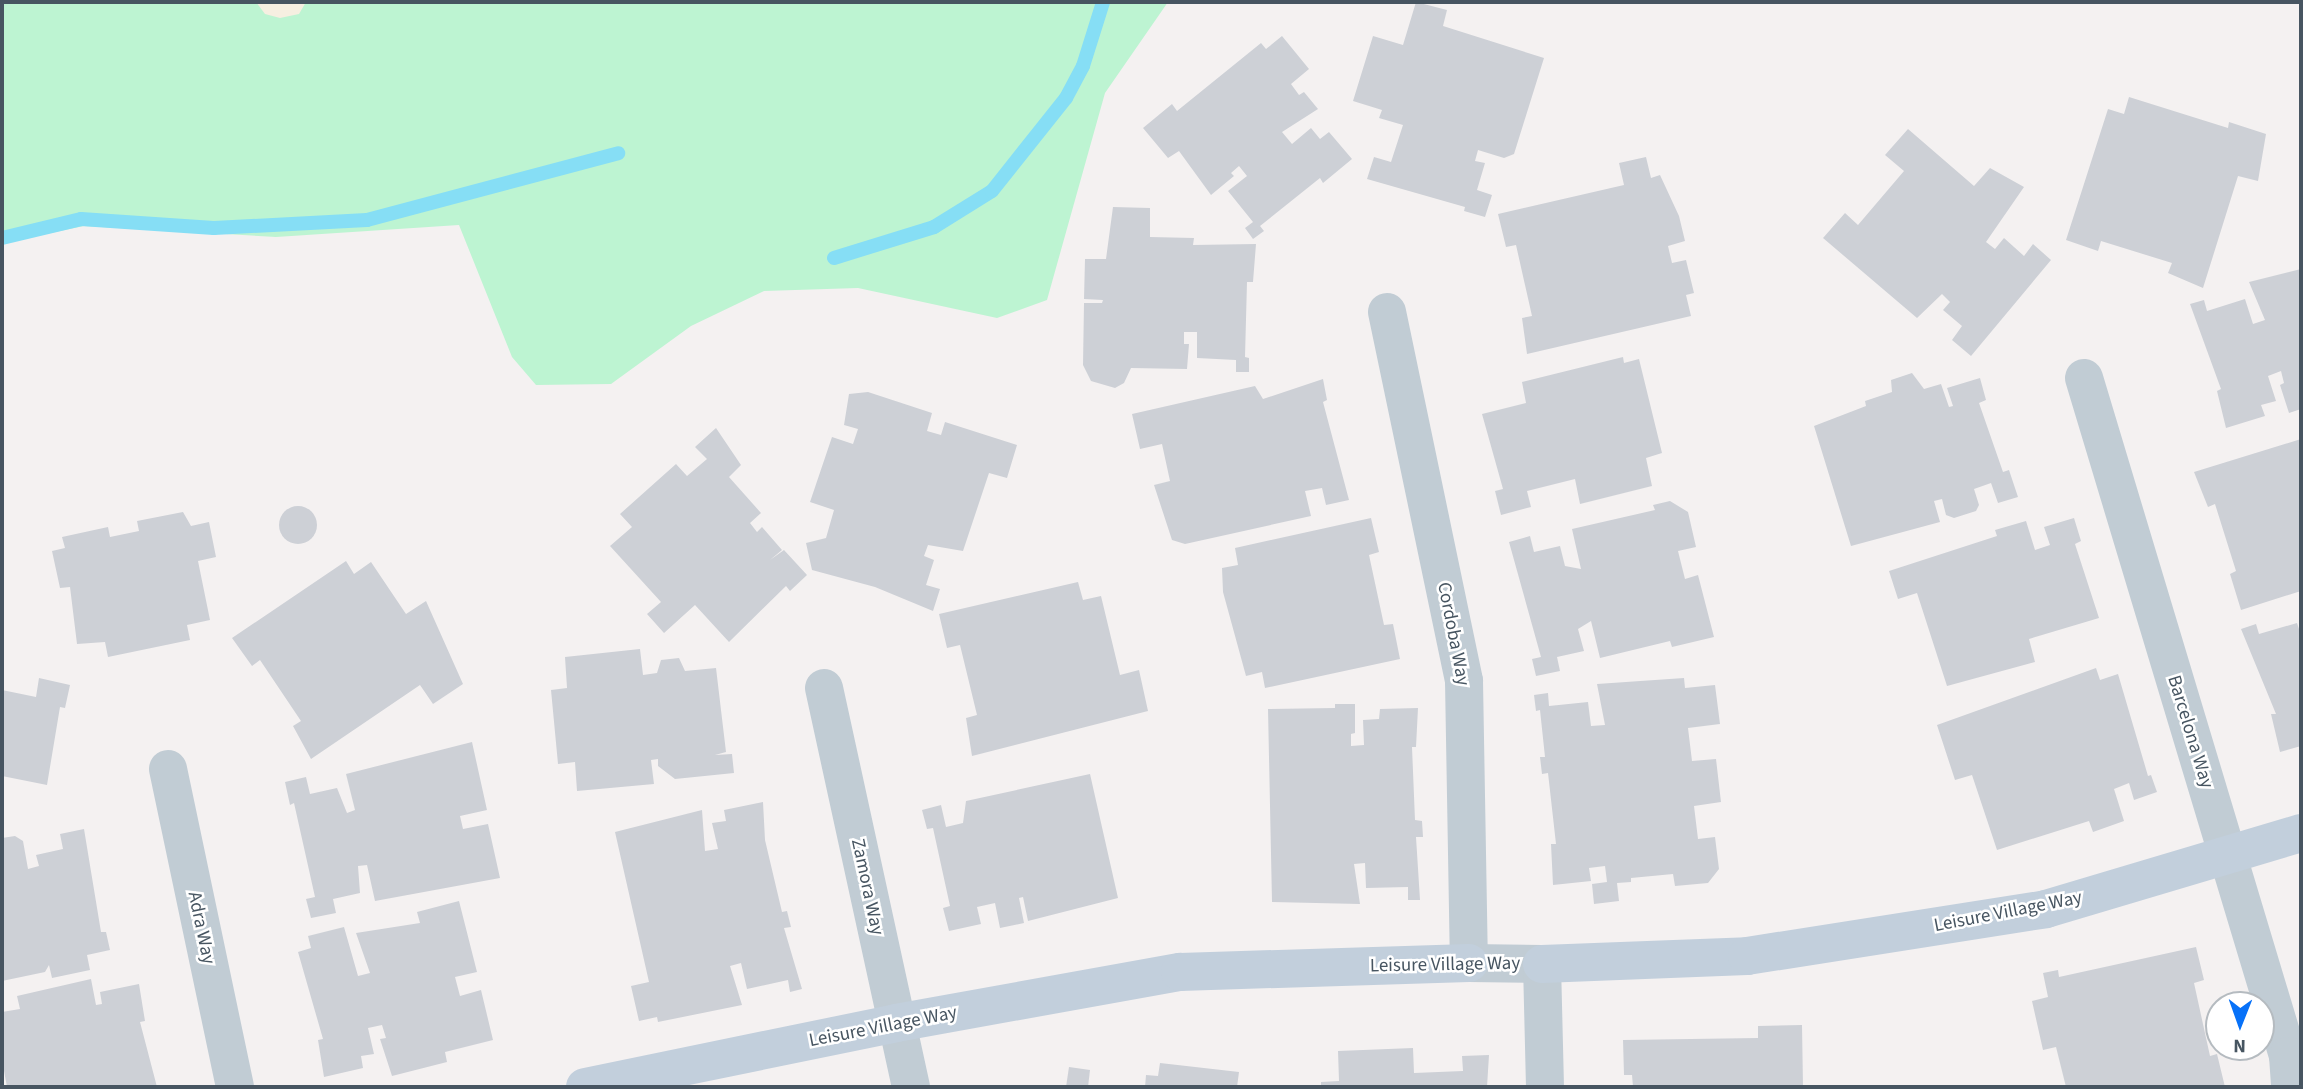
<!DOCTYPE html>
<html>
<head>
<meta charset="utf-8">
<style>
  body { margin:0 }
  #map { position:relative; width:2303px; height:1089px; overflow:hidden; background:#f4f1f1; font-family:"Source Sans 3",sans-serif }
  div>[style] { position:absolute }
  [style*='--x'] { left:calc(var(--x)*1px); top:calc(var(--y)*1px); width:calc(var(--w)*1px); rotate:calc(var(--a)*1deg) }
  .green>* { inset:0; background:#bdf4d2 }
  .sand>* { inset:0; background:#f6efe1 }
  .stream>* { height:14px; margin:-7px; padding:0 7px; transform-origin:7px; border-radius:7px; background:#86def5 }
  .building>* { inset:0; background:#cdd0d6 }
  .round { border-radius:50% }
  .street>* { height:38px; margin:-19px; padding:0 19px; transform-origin:19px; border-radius:19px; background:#c1ccd4 }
  .secondary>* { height:38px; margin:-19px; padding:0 19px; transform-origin:19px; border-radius:19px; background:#c2cfdc }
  span { translate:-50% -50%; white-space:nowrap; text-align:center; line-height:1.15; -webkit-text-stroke:5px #fff; paint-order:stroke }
  .street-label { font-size:19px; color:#475561 }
  .frame { position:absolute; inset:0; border:4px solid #475561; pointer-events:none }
  .north { position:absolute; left:2205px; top:991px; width:70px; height:70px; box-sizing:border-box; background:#fff; border:2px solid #b5bbc0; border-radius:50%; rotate:181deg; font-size:19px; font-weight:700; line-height:28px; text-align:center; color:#475561 }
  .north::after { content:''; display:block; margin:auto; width:24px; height:32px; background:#0771f8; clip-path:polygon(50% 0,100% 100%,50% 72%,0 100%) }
</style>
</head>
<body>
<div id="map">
  <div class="green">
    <i style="clip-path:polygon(2px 2px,1168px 2px,1105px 93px,1047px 300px,997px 318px,858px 288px,764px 291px,691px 326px,611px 384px,536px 385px,512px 357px,459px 225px,276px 237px,84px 226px,2px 243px)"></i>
  </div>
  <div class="sand">
    <i style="clip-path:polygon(256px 2px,306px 2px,299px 14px,280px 18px,265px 14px)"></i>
  </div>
  <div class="stream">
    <i style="--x:2;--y:238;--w:81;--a:-13.5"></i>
    <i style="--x:81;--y:219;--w:133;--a:3.9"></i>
    <i style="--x:214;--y:228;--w:153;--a:-3"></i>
    <i style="--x:367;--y:220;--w:260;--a:-14.9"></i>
    <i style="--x:834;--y:258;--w:105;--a:-17.2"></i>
    <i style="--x:934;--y:227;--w:68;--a:-31.8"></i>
    <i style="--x:992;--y:191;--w:119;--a:-51.5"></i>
    <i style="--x:1066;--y:98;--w:36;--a:-62"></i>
    <i style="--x:1083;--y:66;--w:67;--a:-72.6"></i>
  </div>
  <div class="building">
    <i style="clip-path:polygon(1416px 2px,1447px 10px,1443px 26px,1544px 58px,1514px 154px,1504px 158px,1478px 150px,1475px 161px,1485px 163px,1477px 190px,1492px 195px,1485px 217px,1464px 211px,1465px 207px,1367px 179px,1374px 157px,1391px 162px,1403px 125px,1379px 118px,1382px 110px,1353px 101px,1373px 36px,1403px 45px)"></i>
    <i style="clip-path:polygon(1282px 36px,1309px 69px,1291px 84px,1299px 95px,1304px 92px,1318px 109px,1282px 132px,1292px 144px,1311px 128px,1320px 139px,1329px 132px,1352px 159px,1323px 183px,1320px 178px,1260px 226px,1264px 231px,1253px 239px,1245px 228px,1253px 222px,1228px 191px,1247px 176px,1239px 166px,1231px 173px,1234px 176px,1211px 195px,1179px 151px,1168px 158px,1143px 128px,1172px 104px,1177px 111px,1261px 43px,1266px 49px)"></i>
    <i style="clip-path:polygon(2129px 97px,2228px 128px,2229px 122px,2266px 134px,2258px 181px,2238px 176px,2203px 288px,2168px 273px,2172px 263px,2101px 241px,2098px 251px,2066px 240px,2108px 109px,2124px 114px)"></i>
    <i style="clip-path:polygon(1908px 129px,1974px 186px,1990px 168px,2024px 187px,1986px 242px,1995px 249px,2004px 238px,2024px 256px,2033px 244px,2051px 260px,1971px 356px,1952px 340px,1962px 326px,1943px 310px,1950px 302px,1942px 294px,1917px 318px,1823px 238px,1845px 213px,1858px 225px,1904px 171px,1885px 155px)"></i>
    <i style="clip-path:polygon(1646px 157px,1651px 178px,1660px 175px,1679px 216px,1685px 241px,1668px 246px,1672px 263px,1686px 260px,1694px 293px,1686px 295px,1691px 316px,1527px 354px,1522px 318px,1532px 316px,1516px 245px,1506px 247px,1498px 214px,1624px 185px,1619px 163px)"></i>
    <i style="clip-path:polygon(1113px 207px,1150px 208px,1150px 237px,1194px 238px,1193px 245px,1256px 244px,1253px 282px,1247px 282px,1245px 357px,1249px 358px,1249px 372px,1236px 372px,1236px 360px,1197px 358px,1197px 332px,1184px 332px,1184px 344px,1189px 344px,1187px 369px,1131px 368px,1124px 383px,1115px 388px,1091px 381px,1083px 365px,1084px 303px,1102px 303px,1103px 300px,1084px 299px,1085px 259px,1106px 259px)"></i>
    <i style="clip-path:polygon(2301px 269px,2301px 409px,2289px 413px,2280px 385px,2284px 383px,2281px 371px,2268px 376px,2276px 401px,2261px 405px,2265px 416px,2226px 428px,2217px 391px,2221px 389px,2190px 304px,2204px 300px,2207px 311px,2245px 299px,2253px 324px,2265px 320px,2249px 282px)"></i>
    <i style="clip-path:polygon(1623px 357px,1624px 363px,1639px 359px,1662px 453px,1646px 458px,1652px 486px,1580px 504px,1575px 479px,1527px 491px,1531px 507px,1501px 515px,1495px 491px,1503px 489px,1482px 414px,1526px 403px,1522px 382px)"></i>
    <i style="clip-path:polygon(1912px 373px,1924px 389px,1941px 384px,1949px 407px,1953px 406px,1947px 388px,1980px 378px,1986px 400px,1979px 403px,2003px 472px,2009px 470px,2018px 497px,1998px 503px,1991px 483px,1974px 489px,1979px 505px,1976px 511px,1954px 518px,1946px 515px,1942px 499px,1934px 501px,1940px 522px,1851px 546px,1814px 426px,1866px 406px,1865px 401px,1892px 392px,1891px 380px)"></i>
    <i style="clip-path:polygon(1323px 379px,1327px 400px,1323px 402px,1349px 500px,1326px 505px,1322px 488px,1305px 491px,1311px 516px,1185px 544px,1172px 540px,1154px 485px,1170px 481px,1162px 444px,1140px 449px,1132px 414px,1255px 386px,1263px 399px)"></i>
    <i style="clip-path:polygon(868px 392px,932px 413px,927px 431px,941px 435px,945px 422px,1017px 445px,1007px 478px,989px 473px,963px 551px,928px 545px,924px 556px,934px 560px,926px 585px,940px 589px,933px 611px,875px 587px,812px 570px,806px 543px,826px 538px,834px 510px,810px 502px,832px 437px,853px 444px,858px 429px,844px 425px,849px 394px)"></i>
    <i style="clip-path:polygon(716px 428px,741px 465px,729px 477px,761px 513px,750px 523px,757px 532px,762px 527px,782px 550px,770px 560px,784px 550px,807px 575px,790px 591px,786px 586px,729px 642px,695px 605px,664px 633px,647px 614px,661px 602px,610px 546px,632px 527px,620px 514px,676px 464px,687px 476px,707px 459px,695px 447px)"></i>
    <i style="clip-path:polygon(2301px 439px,2301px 591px,2241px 610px,2230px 574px,2236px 571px,2215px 504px,2208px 507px,2194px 472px)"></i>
    <i style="clip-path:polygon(1670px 501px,1688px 512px,1696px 547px,1678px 551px,1685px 579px,1698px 575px,1714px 637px,1672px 647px,1670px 641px,1600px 658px,1591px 621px,1578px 629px,1584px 651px,1557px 657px,1560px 671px,1536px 676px,1532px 659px,1541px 657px,1509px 542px,1530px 536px,1534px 552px,1560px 546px,1565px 566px,1581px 569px,1572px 529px,1655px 510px,1653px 505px)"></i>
    <i class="round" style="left:279px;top:506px;width:38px;height:38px"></i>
    <i style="clip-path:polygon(183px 512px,191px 526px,209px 522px,216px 557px,198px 561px,210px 620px,187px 625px,190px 640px,108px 657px,105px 642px,77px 644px,70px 587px,60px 588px,52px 551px,65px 548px,62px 537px,108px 527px,110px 537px,139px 531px,137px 521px)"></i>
    <i style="clip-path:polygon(1371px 518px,1379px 552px,1369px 555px,1384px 625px,1393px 624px,1400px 659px,1265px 688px,1262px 672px,1246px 676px,1223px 592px,1222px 568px,1238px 565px,1235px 548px)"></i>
    <i style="clip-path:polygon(2074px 518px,2081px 541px,2075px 544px,2099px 618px,2029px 639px,2035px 662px,1947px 686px,1917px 593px,1898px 599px,1889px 571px,1997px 536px,1995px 530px,2026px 521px,2035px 550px,2050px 545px,2044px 527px)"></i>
    <i style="clip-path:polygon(346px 561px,354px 574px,371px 562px,406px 614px,426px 601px,463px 684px,433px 704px,420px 685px,311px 759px,293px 726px,301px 721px,260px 660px,252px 666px,232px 638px)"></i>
    <i style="clip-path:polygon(1078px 582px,1083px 600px,1101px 596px,1120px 675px,1139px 670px,1148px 711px,972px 756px,966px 718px,977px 715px,960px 645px,947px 648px,939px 614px)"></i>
    <i style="clip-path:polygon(2297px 623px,2301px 635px,2301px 746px,2280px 752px,2271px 714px,2276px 714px,2241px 629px,2256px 624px,2259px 634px)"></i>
    <i style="clip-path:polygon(640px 649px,643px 675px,657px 673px,661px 660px,679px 658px,685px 671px,716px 668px,726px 752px,715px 755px,732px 754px,734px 773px,675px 779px,658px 766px,658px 759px,651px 760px,654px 784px,577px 791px,575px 762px,558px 764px,551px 690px,567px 688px,565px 657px)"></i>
    <i style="clip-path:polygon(2096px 668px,2100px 680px,2118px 674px,2148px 776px,2151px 775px,2157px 792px,2134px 800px,2129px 783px,2114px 789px,2124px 821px,2093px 832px,2089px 821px,1997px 850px,1972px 775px,1955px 780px,1937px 725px)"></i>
    <i style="clip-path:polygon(39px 678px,70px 685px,65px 708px,60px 707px,47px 785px,2px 776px,2px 690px,36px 697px)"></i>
    <i style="clip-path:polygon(1684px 678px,1685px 688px,1715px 685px,1720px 724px,1688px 728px,1692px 761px,1716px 759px,1721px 802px,1694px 806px,1698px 839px,1715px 837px,1719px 869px,1708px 883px,1675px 886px,1673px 874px,1631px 878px,1631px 882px,1617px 883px,1619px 901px,1594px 904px,1592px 884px,1607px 882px,1605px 866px,1589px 868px,1591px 881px,1553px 885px,1551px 844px,1556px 844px,1548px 773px,1542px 774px,1540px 757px,1545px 757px,1540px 710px,1536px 711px,1534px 695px,1548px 693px,1549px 706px,1588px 702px,1591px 726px,1605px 725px,1597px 684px)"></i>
    <i style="clip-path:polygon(1335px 704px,1355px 704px,1355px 733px,1351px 734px,1351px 746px,1364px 745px,1363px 720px,1379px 719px,1380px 709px,1418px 708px,1416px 747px,1412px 747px,1415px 820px,1422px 821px,1423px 837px,1416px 837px,1420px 900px,1408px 900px,1408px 887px,1366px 888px,1365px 863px,1354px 864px,1360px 904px,1272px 902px,1268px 709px,1335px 708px)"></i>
    <i style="clip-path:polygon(472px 742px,487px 810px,460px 816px,463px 829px,488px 824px,500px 878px,375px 901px,367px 865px,358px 866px,360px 893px,333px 899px,336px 913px,311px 918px,306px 899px,315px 897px,294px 803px,290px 805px,285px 782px,306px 777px,310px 794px,337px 788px,347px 813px,355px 810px,346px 774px)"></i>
    <i style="clip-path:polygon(1090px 774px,1118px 898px,1028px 921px,1023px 897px,1019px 898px,1024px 923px,1000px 928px,995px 903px,977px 907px,981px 924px,949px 931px,943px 908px,950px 906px,933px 828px,927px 829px,922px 810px,941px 805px,946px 827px,963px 823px,966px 801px)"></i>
    <i style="clip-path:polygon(763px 802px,765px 840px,782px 912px,787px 911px,791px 927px,784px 928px,802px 989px,790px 992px,788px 980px,747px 989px,741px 963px,730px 966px,742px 1005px,658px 1022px,657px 1017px,639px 1021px,631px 986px,649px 982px,615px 832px,702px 810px,705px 851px,718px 849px,712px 823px,726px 821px,724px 810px)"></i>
    <i style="clip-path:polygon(84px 829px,101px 932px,106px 932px,110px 950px,87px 955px,90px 970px,52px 978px,49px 965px,45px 972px,2px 981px,2px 838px,15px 836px,23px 841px,28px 869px,39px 866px,36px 855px,63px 849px,60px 834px)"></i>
    <i style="clip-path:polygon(459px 901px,477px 972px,455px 977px,460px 996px,481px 990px,493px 1040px,445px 1052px,447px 1062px,392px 1076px,380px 1039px,386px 1038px,382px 1025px,368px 1028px,374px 1054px,361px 1056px,363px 1068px,324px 1077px,318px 1040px,323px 1039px,298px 952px,311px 948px,308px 936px,344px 927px,358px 976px,370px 973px,356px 933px,420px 923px,417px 912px)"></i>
    <i style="clip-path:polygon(2196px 947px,2204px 980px,2194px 983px,2210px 1056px,2217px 1054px,2225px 1087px,2066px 1087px,2056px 1047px,2043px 1050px,2032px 1001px,2048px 997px,2043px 973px,2058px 970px,2059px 977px)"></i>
    <i style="clip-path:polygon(91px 979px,96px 1005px,102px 1004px,100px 992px,139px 984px,145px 1021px,140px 1022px,157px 1087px,7px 1087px,2px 1060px,2px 1012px,20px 1009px,17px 996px)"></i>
    <i style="clip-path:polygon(1802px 1025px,1803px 1087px,1633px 1087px,1632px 1075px,1624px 1075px,1623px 1040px,1758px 1038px,1758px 1026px)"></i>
    <i style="clip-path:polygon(1413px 1048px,1414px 1073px,1463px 1071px,1462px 1056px,1489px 1055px,1487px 1087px,1321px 1087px,1321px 1082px,1339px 1081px,1338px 1051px)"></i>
    <i style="clip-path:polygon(1160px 1063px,1239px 1072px,1237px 1087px,1145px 1087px,1146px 1075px,1158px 1076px)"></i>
    <i style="clip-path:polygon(1069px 1067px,1090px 1070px,1088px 1087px,1066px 1087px)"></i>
  </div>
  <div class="street">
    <i style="--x:1387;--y:312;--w:377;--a:78.2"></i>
    <i style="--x:1464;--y:681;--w:282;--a:89"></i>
    <i style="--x:1469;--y:963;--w:73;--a:0.8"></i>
    <i style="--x:1542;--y:964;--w:123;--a:88.6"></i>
    <i style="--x:2084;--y:378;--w:708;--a:73.25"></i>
    <i style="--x:2288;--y:1056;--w:31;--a:86"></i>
    <i style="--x:824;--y:688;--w:408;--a:77.7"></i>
    <i style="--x:168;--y:769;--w:325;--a:78.1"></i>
  </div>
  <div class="secondary">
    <i style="--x:1542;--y:964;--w:205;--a:-2.2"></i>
    <i style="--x:1747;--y:956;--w:303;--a:-8.9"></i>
    <i style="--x:2046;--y:909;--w:266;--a:-16.6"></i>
    <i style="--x:585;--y:1087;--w:318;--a:-11.6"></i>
    <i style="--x:896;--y:1023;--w:289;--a:-10.2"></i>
    <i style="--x:1180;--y:972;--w:289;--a:-1.8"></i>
  </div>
  <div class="street-label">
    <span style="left:1453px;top:634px;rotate:79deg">Cordoba Way</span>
    <span style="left:2190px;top:732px;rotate:73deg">Barcelona Way</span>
    <span style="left:867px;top:887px;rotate:78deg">Zamora Way</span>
    <span style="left:2008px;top:912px;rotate:-11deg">Leisure Village Way</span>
    <span style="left:201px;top:928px;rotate:78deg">Adra Way</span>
    <span style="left:1445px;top:965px;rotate:-1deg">Leisure Village Way</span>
    <span style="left:883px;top:1027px;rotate:-11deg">Leisure Village Way</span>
  </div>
  <div class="frame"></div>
  <div class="north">N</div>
</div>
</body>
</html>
